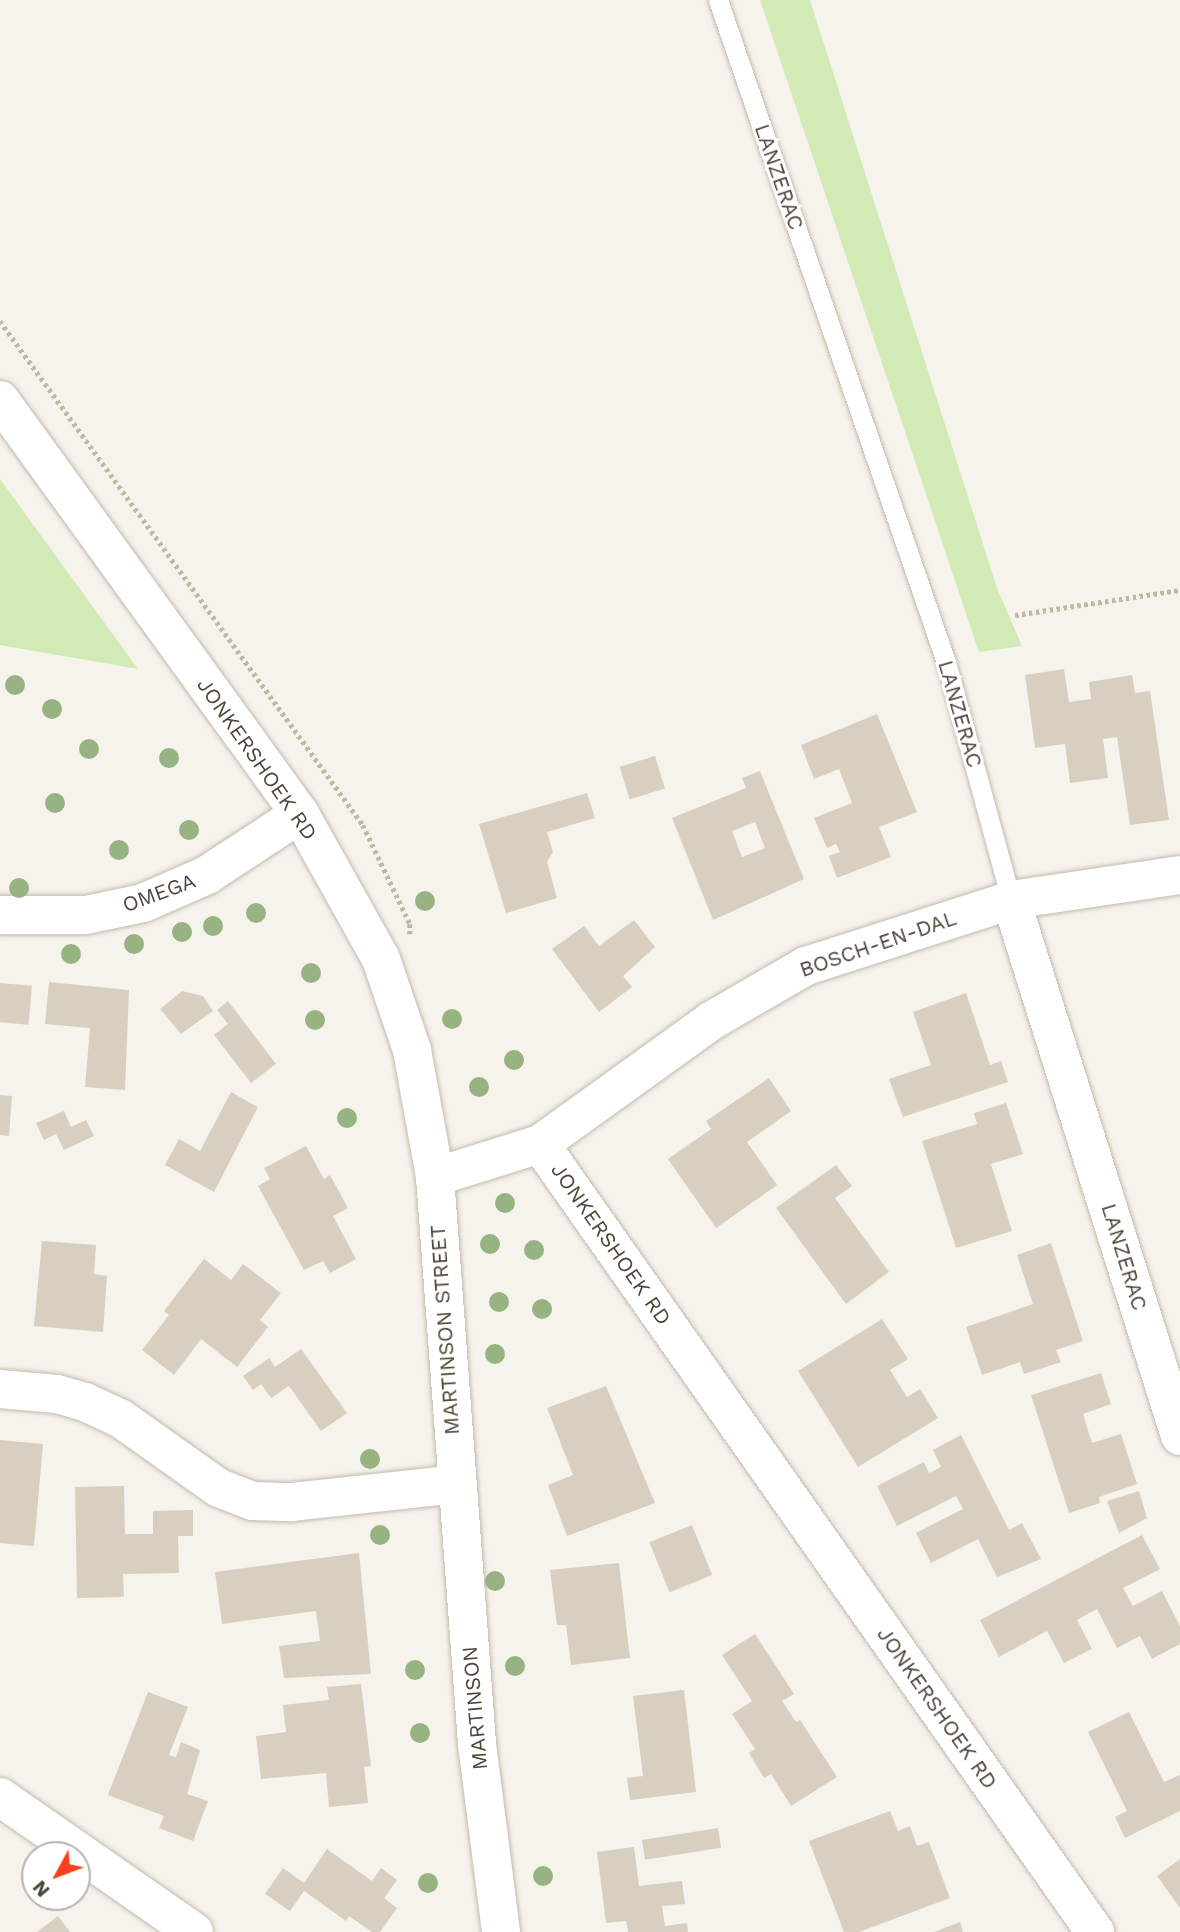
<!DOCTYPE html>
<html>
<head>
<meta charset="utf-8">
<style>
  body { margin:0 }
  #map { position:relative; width:1180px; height:1932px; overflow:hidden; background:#f6f3ec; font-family:"Work Sans",sans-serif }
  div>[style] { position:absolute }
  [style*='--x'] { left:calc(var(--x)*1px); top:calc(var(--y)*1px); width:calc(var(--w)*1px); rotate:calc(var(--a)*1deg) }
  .green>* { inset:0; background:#d2eab5 }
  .building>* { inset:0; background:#d8cfc1; transform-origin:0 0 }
  .path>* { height:4.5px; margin-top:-2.25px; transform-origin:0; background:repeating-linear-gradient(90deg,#c4b79f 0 3.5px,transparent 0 7px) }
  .roads { filter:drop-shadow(0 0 2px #c2bbae) drop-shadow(0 0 2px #c2bbae) }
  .service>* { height:19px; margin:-9.5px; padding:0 9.5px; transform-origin:9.5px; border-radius:9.5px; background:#fff }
  .minor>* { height:38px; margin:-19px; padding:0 19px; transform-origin:19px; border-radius:19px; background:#fff }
  .tertiary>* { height:38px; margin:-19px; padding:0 19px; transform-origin:19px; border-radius:19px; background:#fff }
  .trees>* { width:20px; height:20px; margin:-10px; border-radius:50%; background:#97b381 }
  span { translate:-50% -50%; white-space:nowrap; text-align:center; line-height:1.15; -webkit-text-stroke:6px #fff; paint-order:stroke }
  .street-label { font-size:21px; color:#4b4439 }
  .north { position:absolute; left:21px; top:1841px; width:70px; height:70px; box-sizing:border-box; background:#fff; border:2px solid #b7b4b0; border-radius:50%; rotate:229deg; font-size:19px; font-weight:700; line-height:28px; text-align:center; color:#4b4439 }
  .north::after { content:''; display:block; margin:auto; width:24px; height:32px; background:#fc3f1d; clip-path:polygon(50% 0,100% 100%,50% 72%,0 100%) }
</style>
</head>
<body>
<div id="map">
  <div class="green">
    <i style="clip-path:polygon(760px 0,810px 0,997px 588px,1022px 646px,979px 652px)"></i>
    <i style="clip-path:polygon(0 479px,138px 669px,0 645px)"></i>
  </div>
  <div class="building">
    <i style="clip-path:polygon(1064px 669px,1069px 702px,1091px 699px,1089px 682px,1132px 675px,1135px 693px,1150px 691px,1169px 820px,1130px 825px,1117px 737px,1103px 739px,1108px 778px,1070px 783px,1065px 744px,1035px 748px,1025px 675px)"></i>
    <i style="clip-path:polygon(877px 714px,917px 812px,879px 827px,891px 857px,837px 878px,829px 856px,840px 852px,836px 844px,827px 848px,814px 818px,852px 803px,839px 769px,814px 779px,801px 745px)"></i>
    <i style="left:655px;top:756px;width:34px;height:37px;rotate:73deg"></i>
    <i style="clip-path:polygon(evenodd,760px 771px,804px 879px,713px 920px,672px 818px,746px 788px,742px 778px,760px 771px,755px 822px,765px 848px,742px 857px,732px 831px,755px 822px)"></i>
    <i style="clip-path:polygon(587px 793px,595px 818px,547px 832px,553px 852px,547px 862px,557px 898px,506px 913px,479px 824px)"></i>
    <i style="clip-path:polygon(634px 920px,655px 947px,623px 976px,632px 987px,599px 1012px,552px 949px,584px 926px,599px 946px)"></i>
    <i style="clip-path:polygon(49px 982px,129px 990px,125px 1090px,85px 1087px,90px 1028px,45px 1024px)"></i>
    <i style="left:0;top:983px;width:32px;height:39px;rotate:5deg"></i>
    <i style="clip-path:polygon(182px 991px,203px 996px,213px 1011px,181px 1034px,160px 1009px)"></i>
    <i style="clip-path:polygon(966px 993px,990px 1065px,1001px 1061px,1008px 1082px,903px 1117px,889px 1079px,931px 1065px,913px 1012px)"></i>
    <i style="clip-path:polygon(228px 1001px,276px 1064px,251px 1083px,214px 1035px,228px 1024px,217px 1010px)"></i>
    <i style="clip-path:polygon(769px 1078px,791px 1111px,747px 1142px,777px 1185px,716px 1228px,668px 1159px,711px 1129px,706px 1121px)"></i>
    <i style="clip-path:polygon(231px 1092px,258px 1107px,214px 1192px,165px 1165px,179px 1139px,200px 1151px)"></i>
    <i style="clip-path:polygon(0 1095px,12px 1096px,9px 1136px,0 1135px)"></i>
    <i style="clip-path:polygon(1006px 1103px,1023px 1154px,991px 1164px,1012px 1231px,956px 1248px,922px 1141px,977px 1124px,974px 1113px)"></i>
    <i style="clip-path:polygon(64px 1111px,71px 1127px,86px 1120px,94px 1136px,64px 1150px,56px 1134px,44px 1140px,36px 1123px)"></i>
    <i style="clip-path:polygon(306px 1146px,324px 1179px,330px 1175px,348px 1208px,333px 1216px,356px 1259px,330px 1273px,323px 1261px,304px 1270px,258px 1186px,270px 1179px,264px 1168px)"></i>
    <i style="clip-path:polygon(836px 1165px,852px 1186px,835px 1198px,889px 1272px,846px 1304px,776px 1208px)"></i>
    <i style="clip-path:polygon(42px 1241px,96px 1245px,94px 1274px,107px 1276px,103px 1332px,34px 1326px)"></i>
    <i style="clip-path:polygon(1051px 1243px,1083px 1341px,1056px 1350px,1061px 1362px,1024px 1374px,1020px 1362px,982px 1375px,966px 1327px,1033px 1304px,1017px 1255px)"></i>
    <i style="clip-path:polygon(204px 1259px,231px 1280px,243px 1264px,281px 1293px,260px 1320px,268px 1327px,237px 1367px,201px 1339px,174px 1375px,142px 1350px,169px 1315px,164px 1311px)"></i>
    <i style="clip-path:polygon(882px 1319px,908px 1359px,890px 1370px,907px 1397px,920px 1389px,938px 1418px,858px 1467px,798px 1371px)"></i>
    <i style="clip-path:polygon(301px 1349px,347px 1413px,321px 1431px,289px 1386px,271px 1398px,261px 1384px,253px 1390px,243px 1376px,269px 1358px,275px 1367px)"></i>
    <i style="clip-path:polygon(1101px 1373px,1111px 1404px,1083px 1414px,1092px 1443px,1121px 1434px,1137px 1484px,1099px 1497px,1100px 1503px,1069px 1513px,1031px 1395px)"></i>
    <i style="clip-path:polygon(606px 1386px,655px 1503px,567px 1536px,548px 1485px,573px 1475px,547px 1408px)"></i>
    <i style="clip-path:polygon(961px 1435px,1009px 1530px,1022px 1523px,1041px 1559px,997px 1577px,978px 1539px,931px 1563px,916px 1533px,963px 1509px,956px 1496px,897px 1526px,877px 1486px,924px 1462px,929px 1473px,941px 1467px,933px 1450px)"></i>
    <i style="clip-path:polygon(0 1440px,43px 1444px,34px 1546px,0 1543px)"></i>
    <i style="clip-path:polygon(124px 1486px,125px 1534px,153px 1534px,153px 1511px,193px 1510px,193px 1536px,178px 1536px,179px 1573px,123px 1574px,124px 1597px,77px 1598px,75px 1487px)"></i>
    <i style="clip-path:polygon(1139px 1491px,1147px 1518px,1119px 1533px,1107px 1501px)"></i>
    <i style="left:692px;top:1525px;width:54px;height:46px;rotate:68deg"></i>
    <i style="clip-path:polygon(1142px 1535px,1160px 1569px,1123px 1588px,1133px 1606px,1162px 1591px,1180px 1626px,1180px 1644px,1152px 1659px,1140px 1636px,1117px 1648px,1097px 1609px,1077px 1620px,1092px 1649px,1064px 1663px,1047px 1631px,999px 1657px,980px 1620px)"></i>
    <i style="clip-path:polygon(359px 1553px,371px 1674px,284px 1678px,279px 1646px,320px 1641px,316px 1611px,222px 1624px,215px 1572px)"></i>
    <i style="clip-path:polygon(619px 1563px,630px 1658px,571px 1665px,566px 1625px,557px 1625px,550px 1570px)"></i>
    <i style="clip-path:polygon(755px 1634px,794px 1694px,782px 1701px,796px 1722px,800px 1720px,837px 1777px,791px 1806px,771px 1774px,764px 1778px,749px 1753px,755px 1749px,732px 1714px,752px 1701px,722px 1655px)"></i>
    <i style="clip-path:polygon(361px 1684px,371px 1766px,364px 1767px,368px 1803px,329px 1807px,326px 1773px,261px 1779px,256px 1736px,286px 1732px,283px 1705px,329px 1700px,327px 1687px)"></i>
    <i style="clip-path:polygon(684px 1690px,696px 1792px,630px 1800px,627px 1778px,643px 1776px,633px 1696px)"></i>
    <i style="clip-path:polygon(148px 1692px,188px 1707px,169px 1755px,176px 1757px,181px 1742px,200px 1750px,187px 1794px,208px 1801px,193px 1841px,159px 1828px,164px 1816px,108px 1795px)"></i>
    <i style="clip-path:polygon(1129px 1712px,1164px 1782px,1180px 1775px,1180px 1811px,1125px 1838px,1115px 1817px,1127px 1811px,1088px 1732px)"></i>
    <i style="clip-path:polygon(890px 1811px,898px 1831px,910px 1826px,917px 1846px,929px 1842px,950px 1898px,859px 1932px,844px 1932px,809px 1841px)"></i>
    <i style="left:718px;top:1828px;width:20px;height:77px;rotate:81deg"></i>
    <i style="clip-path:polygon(634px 1847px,639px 1886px,682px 1881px,685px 1904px,662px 1906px,665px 1926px,687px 1923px,688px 1932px,628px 1932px,626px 1921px,606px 1923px,597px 1852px)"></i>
    <i style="clip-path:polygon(327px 1849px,372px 1881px,381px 1868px,397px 1880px,384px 1898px,397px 1908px,380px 1932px,372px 1932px,349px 1916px,346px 1921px,304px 1891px,290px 1911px,265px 1894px,283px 1868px,304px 1883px)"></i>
    <i style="clip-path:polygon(1180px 1859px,1180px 1908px,1157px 1876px)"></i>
    <i style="clip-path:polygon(58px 1916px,70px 1932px,37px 1932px)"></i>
    <i style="clip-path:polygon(960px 1922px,963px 1932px,934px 1932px)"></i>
  </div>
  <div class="path">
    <i style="--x:0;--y:321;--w:621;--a:54.24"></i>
    <i style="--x:363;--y:825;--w:110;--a:64.6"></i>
    <i style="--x:410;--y:924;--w:10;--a:90"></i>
    <i style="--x:1015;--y:615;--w:167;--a:-8.6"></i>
  </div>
  <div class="roads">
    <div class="service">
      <i style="--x:718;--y:0;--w:700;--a:71"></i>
      <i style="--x:946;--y:662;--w:247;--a:74.7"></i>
    </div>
    <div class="minor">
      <i style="--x:1011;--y:900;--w:562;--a:72.5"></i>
      <i style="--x:0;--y:915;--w:86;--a:0"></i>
      <i style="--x:86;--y:915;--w:58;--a:-11.9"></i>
      <i style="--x:143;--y:903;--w:70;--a:-23.6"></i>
      <i style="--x:207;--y:875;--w:111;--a:-33.3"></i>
      <i style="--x:540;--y:1144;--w:211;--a:-35.7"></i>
      <i style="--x:711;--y:1021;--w:110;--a:-30.1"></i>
      <i style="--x:806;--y:966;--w:215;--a:-17.8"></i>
      <i style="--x:1011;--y:900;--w:171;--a:-8.4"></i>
      <i style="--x:0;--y:1389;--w:57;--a:5"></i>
      <i style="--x:57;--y:1394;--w:29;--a:16"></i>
      <i style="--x:85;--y:1402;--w:38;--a:25"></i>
      <i style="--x:120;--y:1418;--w:121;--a:35.3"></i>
      <i style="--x:219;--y:1488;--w:36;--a:21"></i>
      <i style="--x:253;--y:1501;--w:38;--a:2"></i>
      <i style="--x:291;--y:1502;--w:166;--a:-6.2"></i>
      <i style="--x:0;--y:1797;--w:236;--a:34.8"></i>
    </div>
    <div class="tertiary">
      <i style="--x:0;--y:400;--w:511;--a:54.07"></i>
      <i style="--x:300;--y:814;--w:166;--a:60.8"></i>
      <i style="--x:381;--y:959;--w:96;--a:71.2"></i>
      <i style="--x:412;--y:1050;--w:129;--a:79.7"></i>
      <i style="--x:435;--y:1177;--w:569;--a:85.76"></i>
      <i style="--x:477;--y:1744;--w:190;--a:82.7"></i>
      <i style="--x:435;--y:1177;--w:110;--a:-17.4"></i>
      <i style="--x:540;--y:1144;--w:964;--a:54.84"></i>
    </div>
  </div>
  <div class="trees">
    <i style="left:15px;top:685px"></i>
    <i style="left:52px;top:709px"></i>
    <i style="left:89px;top:749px"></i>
    <i style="left:169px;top:758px"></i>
    <i style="left:55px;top:803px"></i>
    <i style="left:189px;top:830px"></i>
    <i style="left:119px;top:850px"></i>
    <i style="left:19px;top:888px"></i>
    <i style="left:425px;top:901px"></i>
    <i style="left:256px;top:913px"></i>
    <i style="left:213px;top:926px"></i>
    <i style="left:182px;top:932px"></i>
    <i style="left:134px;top:944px"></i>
    <i style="left:71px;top:954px"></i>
    <i style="left:311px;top:973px"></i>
    <i style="left:452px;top:1019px"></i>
    <i style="left:315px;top:1020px"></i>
    <i style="left:514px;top:1060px"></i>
    <i style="left:479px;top:1087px"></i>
    <i style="left:347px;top:1118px"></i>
    <i style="left:505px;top:1203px"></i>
    <i style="left:490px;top:1244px"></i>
    <i style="left:534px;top:1250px"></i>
    <i style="left:499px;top:1302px"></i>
    <i style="left:542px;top:1309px"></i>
    <i style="left:495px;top:1354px"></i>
    <i style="left:370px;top:1459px"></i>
    <i style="left:380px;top:1535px"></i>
    <i style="left:495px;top:1581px"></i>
    <i style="left:515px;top:1666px"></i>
    <i style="left:415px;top:1670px"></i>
    <i style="left:420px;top:1733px"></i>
    <i style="left:543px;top:1876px"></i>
    <i style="left:428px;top:1883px"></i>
  </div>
  <div class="street-label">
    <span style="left:779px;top:177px;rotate:71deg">LANZERAC</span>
    <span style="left:960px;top:714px;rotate:74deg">LANZERAC</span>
    <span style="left:257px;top:759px;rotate:55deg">JONKERSHOEK RD</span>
    <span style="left:159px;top:893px;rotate:-20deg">OMEGA</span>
    <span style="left:878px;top:944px;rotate:-19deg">BOSCH-EN-DAL</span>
    <span style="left:611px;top:1244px;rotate:55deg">JONKERSHOEK RD</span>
    <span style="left:1124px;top:1257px;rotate:73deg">LANZERAC</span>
    <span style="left:445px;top:1330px;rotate:-94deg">MARTINSON STREET</span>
    <span style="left:475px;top:1708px;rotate:-95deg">MARTINSON</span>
    <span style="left:937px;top:1708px;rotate:55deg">JONKERSHOEK RD</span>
  </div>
  <div class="north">N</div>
</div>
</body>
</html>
